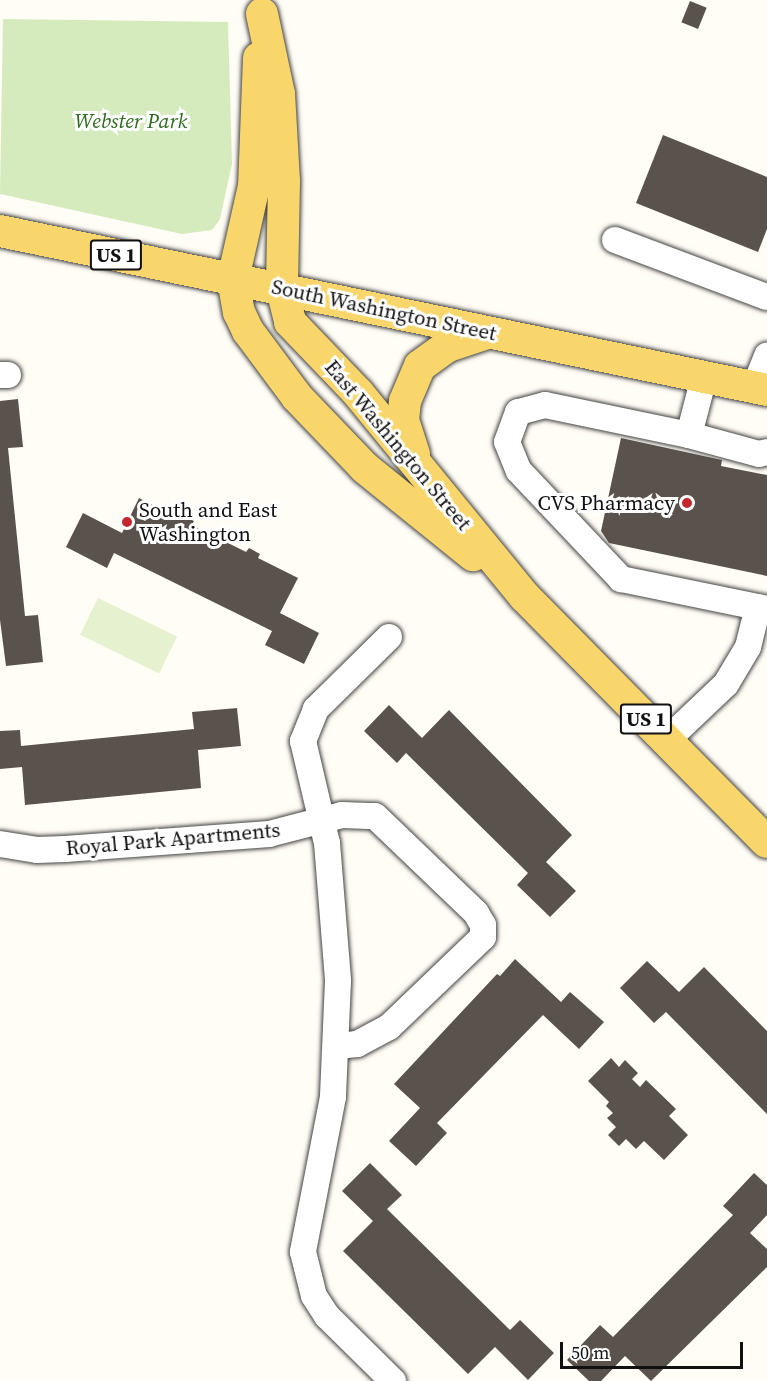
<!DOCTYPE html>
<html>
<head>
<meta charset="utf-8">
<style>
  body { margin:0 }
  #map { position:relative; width:767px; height:1381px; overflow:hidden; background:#fffdf5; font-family:"Source Serif 4",serif }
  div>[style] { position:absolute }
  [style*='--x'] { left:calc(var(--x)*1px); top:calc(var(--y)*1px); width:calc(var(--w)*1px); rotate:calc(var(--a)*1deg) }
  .green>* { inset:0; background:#d5ebbd }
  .pitch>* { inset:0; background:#e6f2cf; transform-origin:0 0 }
  .building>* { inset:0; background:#5a524d; transform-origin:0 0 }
  .roads { filter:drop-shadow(0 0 2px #444) drop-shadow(0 0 2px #444) }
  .minor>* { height:26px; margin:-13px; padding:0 13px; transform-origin:13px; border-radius:13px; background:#fff }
  .major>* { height:32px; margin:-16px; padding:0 16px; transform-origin:16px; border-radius:16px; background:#f9d66b }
  .dots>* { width:16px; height:16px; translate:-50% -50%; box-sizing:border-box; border:3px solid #fff; border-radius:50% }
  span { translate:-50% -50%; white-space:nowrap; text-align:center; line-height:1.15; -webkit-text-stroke:6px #fff; paint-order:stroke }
  .shield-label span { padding:2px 4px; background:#fff; border:2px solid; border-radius:4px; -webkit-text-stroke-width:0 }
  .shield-label { font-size:20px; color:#111; font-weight:700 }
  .park-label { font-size:21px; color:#2f6b1f; font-style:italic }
  .street-label { font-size:21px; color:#111 }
  .poi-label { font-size:21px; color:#111 }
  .right { translate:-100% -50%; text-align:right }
  .left { translate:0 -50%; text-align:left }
  .scale { position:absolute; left:560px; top:1342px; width:183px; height:27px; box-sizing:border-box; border:3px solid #111; border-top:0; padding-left:8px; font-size:18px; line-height:21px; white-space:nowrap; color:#111; -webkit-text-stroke:4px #fff; paint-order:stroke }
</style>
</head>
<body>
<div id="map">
  <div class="green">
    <i style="clip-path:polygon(3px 19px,228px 22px,232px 164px,220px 219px,212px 230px,182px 234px,0 194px)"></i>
  </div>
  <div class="pitch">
    <i style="left:98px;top:598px;width:88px;height:41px;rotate:26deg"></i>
  </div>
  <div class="building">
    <i style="left:690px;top:1px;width:18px;height:23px;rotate:22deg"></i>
    <i style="clip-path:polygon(663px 135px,767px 177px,767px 229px,758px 252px,636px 203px)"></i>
    <i style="clip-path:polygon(18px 399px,23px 447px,8px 448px,25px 616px,38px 615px,43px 662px,6px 666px,0 620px,0 401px)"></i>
    <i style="clip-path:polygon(621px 438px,722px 460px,721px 466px,767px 475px,767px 576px,609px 543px,601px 531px)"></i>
    <i style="clip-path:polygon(139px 498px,182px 520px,184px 516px,194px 521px,192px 525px,246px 552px,249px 548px,260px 554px,258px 558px,298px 578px,280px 613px,319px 633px,304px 664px,265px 645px,272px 631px,114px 553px,107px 568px,66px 547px,83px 513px,122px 533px)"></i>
    <i style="clip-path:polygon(389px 705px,422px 738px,449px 710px,572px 835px,546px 862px,576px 891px,550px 917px,517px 885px,528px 873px,406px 753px,397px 763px,364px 731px)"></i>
    <i style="clip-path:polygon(237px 708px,241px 746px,198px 750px,201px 788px,25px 805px,22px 767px,0 769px,0 731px,20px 730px,21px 746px,194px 729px,192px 712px)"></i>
    <i style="clip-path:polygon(515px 959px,561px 1002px,570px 992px,604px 1022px,579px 1049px,543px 1015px,437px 1123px,447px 1133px,416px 1166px,389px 1141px,420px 1108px,394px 1084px,497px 974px,500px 976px)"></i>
    <i style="clip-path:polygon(647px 961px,679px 992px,704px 967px,767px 1031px,767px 1114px,666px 1012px,654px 1023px,620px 988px)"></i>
    <i style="clip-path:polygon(611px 1058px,619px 1067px,625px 1060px,638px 1073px,632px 1079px,640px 1087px,646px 1080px,676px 1109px,669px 1116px,688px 1135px,664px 1160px,644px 1141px,636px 1149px,626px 1139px,619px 1146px,608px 1135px,616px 1127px,607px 1118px,613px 1113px,606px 1106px,609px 1102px,588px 1081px)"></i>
    <i style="clip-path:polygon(370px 1163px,402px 1195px,387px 1209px,510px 1330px,520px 1320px,554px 1353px,528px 1380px,495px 1347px,468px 1374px,343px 1251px,373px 1221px,342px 1191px)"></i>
    <i style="clip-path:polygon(754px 1173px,767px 1185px,767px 1215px,750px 1233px,767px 1249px,767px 1267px,651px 1381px,625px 1356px,601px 1381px,589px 1381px,567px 1360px,600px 1325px,613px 1337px,733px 1215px,723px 1206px)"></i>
  </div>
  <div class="roads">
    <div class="minor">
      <i style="--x:615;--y:240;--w:162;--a:20.6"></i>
      <i style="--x:0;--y:375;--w:8;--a:0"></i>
      <i style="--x:754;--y:388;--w:35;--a:-68"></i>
      <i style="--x:689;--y:435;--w:60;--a:-75.5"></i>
      <i style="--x:767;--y:452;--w:8;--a:166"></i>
      <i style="--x:759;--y:454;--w:73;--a:-164.8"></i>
      <i style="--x:689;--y:435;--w:147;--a:-168.2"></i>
      <i style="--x:545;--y:405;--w:28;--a:165"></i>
      <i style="--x:518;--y:412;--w:32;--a:110"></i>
      <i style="--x:507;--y:442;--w:31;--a:68"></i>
      <i style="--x:519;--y:471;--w:149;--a:46.6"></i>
      <i style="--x:621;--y:579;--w:149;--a:11.6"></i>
      <i style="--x:389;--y:637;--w:103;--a:135.4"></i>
      <i style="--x:316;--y:709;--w:35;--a:112"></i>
      <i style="--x:303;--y:741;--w:105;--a:76.8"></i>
      <i style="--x:327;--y:843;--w:138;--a:85.4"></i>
      <i style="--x:338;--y:981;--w:116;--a:92.5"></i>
      <i style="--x:333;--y:1097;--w:158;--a:101"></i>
      <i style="--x:303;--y:1252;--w:45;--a:76"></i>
      <i style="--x:314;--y:1296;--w:24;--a:57"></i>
      <i style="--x:327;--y:1316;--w:93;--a:44.6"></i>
      <i style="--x:667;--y:740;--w:81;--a:-43.5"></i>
      <i style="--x:726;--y:684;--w:43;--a:-59.3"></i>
      <i style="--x:748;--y:647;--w:41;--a:-76"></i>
      <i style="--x:0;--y:844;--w:37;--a:9"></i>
      <i style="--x:37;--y:850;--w:28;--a:-2"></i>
      <i style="--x:65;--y:849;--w:205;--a:-4.2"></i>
      <i style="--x:269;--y:834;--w:75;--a:-14.6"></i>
      <i style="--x:342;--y:815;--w:33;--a:2"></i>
      <i style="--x:375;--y:816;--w:140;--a:43.8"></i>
      <i style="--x:476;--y:913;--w:14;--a:60"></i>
      <i style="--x:483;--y:925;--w:12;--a:90"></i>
      <i style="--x:483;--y:937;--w:130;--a:136.2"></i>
      <i style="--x:389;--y:1027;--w:36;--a:152"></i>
      <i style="--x:357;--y:1044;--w:19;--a:174"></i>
    </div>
    <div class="major">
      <i style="--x:262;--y:14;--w:82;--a:78"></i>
      <i style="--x:279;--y:94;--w:87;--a:86.7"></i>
      <i style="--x:284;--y:181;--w:108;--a:91.1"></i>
      <i style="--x:282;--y:289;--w:34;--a:76"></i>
      <i style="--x:290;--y:322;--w:98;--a:46.2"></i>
      <i style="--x:358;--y:393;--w:264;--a:50.7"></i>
      <i style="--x:525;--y:597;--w:344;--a:45.4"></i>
      <i style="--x:259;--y:58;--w:128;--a:92.2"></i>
      <i style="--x:254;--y:186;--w:95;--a:102.7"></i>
      <i style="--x:233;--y:279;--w:34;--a:80"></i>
      <i style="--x:239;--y:312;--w:21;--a:65"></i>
      <i style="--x:248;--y:331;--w:82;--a:53.4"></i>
      <i style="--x:297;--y:397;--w:98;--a:46.2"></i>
      <i style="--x:365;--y:468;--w:139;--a:38.9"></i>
      <i style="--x:0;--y:231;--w:783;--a:11.71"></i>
      <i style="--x:414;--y:454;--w:36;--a:-108"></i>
      <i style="--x:403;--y:420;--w:19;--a:-84"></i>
      <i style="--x:405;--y:401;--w:38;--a:-67"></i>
      <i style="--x:420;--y:366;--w:34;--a:-36"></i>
      <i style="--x:448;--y:346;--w:41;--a:-18.4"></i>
    </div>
  </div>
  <div class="dots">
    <i style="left:687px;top:503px;background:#c4262e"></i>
    <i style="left:127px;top:522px;background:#c4262e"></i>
  </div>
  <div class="shield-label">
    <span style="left:116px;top:255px">US 1</span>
    <span style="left:646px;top:719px">US 1</span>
  </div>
  <div class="park-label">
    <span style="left:131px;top:121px">Webster Park</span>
  </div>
  <div class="street-label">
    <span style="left:384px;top:310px;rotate:12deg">South Washington Street</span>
    <span style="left:398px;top:445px;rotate:50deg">East Washington Street</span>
    <span style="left:173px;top:839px;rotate:-5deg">Royal Park Apartments</span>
  </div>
  <div class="poi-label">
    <span class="right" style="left:675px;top:503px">CVS Pharmacy</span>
    <span class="left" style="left:139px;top:522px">South and East<br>Washington</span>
  </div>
  <div class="scale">50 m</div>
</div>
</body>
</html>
